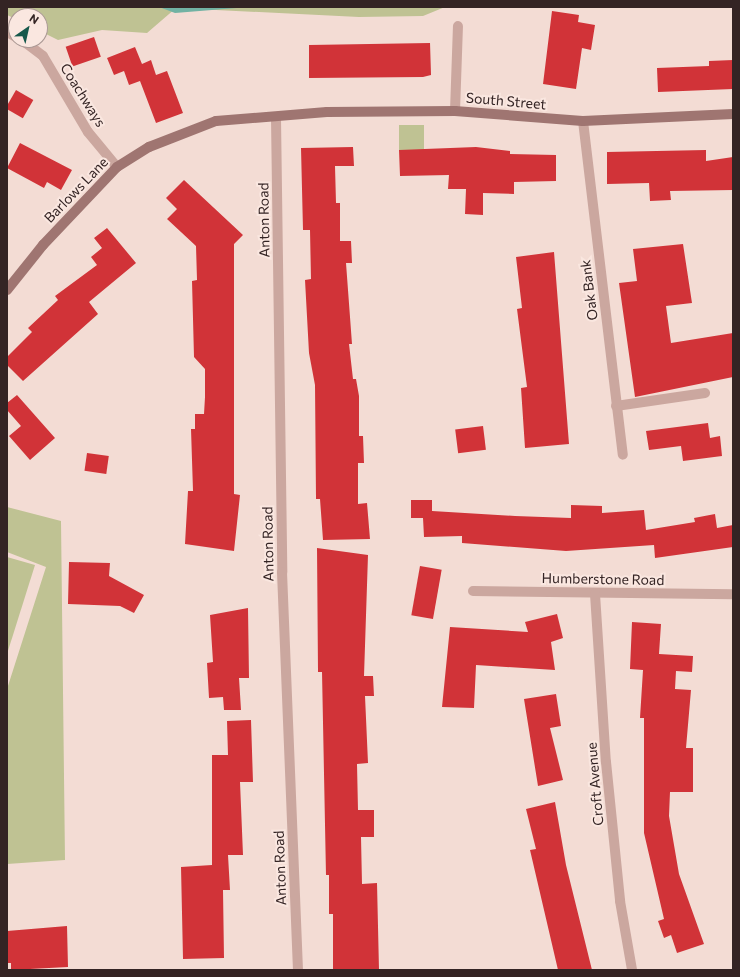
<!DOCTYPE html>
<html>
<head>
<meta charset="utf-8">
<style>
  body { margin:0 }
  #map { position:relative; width:740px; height:977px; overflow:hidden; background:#f3dcd4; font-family:Commissioner,sans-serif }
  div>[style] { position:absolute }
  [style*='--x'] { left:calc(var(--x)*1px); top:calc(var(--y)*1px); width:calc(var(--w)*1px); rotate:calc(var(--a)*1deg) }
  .green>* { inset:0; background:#bfc293; transform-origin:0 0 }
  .water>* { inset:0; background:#71b2a3 }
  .building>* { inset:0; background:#d13338; transform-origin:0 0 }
  .lane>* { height:10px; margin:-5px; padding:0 5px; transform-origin:5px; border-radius:5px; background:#cba79f }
  .street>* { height:10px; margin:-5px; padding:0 5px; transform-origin:5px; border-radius:5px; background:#cba79f }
  .secondary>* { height:10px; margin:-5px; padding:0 5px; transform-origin:5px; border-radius:5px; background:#9f7571 }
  span { translate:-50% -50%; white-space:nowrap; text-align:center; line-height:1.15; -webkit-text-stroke:4px #fae7e0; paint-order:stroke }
  .street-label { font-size:14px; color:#342424 }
  .frame { position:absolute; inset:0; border:8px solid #342424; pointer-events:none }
  .north { position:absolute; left:8px; top:8px; width:40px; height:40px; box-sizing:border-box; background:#fae7e0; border:1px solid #ab9995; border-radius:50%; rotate:34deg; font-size:11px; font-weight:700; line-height:16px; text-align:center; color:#342424 }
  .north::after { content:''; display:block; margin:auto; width:14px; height:18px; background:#16584b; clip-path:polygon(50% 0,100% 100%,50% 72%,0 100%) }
</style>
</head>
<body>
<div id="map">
  <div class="green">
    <i style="clip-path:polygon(7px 7px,445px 7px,423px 16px,359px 17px,176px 8px,147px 33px,102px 30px,58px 40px,40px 31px,40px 16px,16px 16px,16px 19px,7px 15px)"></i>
    <i style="left:399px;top:125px;width:25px;height:25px"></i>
    <i style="clip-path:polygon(7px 507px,61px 521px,65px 860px,7px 864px,7px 689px,46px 567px,7px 552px)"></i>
    <i style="clip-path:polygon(7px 557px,35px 565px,7px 654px)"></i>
  </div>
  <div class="water">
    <i style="clip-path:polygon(159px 7px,249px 7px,175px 13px)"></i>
  </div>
  <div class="building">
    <i style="clip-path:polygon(552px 11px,579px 15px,578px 22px,595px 25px,591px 50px,582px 48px,576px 89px,543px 84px)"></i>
    <i style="left:94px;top:37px;width:21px;height:30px;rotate:71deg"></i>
    <i style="clip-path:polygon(430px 43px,431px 75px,423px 77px,309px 78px,309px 45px)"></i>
    <i style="clip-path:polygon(135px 47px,142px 64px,151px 60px,156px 75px,167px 71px,183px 113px,156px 123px,140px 81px,129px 85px,124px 71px,114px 75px,107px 58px)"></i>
    <i style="clip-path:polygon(733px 60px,733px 89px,658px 92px,657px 68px,709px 66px,709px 61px)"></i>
    <i style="left:16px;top:90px;width:20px;height:21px;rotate:30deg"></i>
    <i style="clip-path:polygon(20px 143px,72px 170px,61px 190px,47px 182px,44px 188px,7px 168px)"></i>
    <i style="clip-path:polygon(353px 147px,354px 166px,335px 166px,336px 203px,340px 203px,340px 241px,351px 241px,352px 263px,346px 263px,352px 344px,349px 344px,353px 379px,356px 379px,359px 396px,359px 436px,363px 436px,364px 463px,358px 463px,358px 504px,367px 503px,370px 539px,323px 540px,320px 499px,316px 499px,315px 385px,309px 353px,305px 280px,311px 279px,310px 230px,303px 230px,301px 148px)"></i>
    <i style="clip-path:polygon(476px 147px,510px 151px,510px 154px,556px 155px,556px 181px,514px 182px,514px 194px,483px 193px,483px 215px,465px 214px,466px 189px,448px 189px,449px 175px,400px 176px,399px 150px)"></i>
    <i style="clip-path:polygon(706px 150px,706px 161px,733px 157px,733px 190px,670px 191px,671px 200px,650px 201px,649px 183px,607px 184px,607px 152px)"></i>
    <i style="clip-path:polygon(184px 180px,243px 235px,234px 244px,234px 494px,240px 495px,234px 551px,185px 544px,188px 491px,193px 491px,191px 429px,195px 429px,195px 414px,204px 414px,205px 397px,205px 369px,194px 357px,192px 281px,197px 280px,196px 246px,167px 219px,177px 209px,166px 198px)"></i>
    <i style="clip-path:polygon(107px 228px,136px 263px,89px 302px,98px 314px,23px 381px,7px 365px,7px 357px,32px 332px,28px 328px,58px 300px,55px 296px,97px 265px,91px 257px,102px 248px,94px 238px)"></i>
    <i style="clip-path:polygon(683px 244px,692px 303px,666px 306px,671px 343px,733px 333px,733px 377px,635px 397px,619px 283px,637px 281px,633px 249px)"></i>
    <i style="clip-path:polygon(554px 252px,569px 444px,525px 448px,521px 388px,527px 387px,517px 309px,522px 308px,516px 257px)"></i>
    <i style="clip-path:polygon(17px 395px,55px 438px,30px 460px,9px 436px,21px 426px,7px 410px,7px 403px)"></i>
    <i style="clip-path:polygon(708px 423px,710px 438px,720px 436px,722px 456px,683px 461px,681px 446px,649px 450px,646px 431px)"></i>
    <i style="left:483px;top:426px;width:24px;height:28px;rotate:83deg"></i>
    <i style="left:87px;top:453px;width:22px;height:18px;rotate:8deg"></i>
    <i style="clip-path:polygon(411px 500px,432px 500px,432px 511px,515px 516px,571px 518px,571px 505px,602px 506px,602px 513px,644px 510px,646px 530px,695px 522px,694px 518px,715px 514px,717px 528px,733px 525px,733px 547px,655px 558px,654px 545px,566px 551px,462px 543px,462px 536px,424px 537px,423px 518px,411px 518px)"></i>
    <i style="clip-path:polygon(317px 548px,368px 555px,364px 676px,373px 676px,374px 696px,365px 696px,368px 763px,357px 764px,358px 810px,374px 810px,374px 837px,361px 837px,362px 884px,377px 883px,379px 970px,333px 970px,333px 914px,329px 914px,329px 875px,326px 875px,322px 672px,318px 672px)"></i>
    <i style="clip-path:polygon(69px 562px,110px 563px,109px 576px,144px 595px,134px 613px,120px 606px,68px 604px)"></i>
    <i style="left:420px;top:566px;width:22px;height:50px;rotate:10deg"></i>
    <i style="clip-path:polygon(248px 608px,249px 678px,239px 678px,241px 710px,224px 710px,223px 697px,209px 698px,207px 663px,213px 662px,210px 615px)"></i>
    <i style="clip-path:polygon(557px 614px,563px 638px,551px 642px,555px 670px,476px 665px,474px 708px,442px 707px,450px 627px,528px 632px,525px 622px)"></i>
    <i style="clip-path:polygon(632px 622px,661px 624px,659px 654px,693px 656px,692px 672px,676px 671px,675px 689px,691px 690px,686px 748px,693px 748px,693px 792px,670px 792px,669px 816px,679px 874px,704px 944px,677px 953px,671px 935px,664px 938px,658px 921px,664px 919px,644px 833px,644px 718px,640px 718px,643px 670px,630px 669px)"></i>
    <i style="clip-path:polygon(556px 694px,561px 726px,550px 728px,563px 780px,538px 786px,524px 699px)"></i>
    <i style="clip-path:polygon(251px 720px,253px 782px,240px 782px,243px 855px,228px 855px,230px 890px,223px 890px,224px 958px,183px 959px,181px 867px,212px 865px,212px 755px,228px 755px,227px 721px)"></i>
    <i style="clip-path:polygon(555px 802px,566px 865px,592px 970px,558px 970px,530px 850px,536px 849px,526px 809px)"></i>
    <i style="clip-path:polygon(67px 926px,68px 967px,11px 970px,11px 963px,7px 963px,7px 931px)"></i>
  </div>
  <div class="lane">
    <i style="--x:455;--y:111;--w:85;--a:-88"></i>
    <i style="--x:616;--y:406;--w:90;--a:-8.3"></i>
  </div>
  <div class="street">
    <i style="--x:7;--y:32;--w:10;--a:29"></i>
    <i style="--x:22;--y:40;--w:26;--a:37"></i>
    <i style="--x:43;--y:56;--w:88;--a:59.4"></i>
    <i style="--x:88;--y:132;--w:45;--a:50.4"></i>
    <i style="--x:276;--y:118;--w:454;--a:89.2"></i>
    <i style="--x:282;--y:572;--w:398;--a:87.7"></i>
    <i style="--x:583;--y:121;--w:336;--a:83.2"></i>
    <i style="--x:473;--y:591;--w:260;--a:0.7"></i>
    <i style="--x:595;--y:594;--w:168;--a:86.3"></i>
    <i style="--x:606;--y:762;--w:140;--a:84.2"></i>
    <i style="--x:620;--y:901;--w:70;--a:80.1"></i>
  </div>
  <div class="secondary">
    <i style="--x:7;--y:290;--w:58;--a:-51.3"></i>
    <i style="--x:43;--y:245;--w:108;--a:-46.5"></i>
    <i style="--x:117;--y:167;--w:38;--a:-32"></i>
    <i style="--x:149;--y:147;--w:72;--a:-21.2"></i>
    <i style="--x:216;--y:121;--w:111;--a:-4.6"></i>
    <i style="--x:327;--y:112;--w:128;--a:-0.4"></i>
    <i style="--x:455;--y:111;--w:128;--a:4.5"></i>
    <i style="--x:583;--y:121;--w:150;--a:-2.7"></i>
  </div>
  <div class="street-label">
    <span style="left:83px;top:95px;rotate:58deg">Coachways</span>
    <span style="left:506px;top:101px;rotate:5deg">South Street</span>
    <span style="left:76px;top:190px;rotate:-46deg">Barlows Lane</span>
    <span style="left:264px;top:220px;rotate:-91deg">Anton Road</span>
    <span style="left:589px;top:290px;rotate:-97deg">Oak Bank</span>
    <span style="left:268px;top:544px;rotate:-91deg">Anton Road</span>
    <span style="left:603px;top:579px;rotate:1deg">Humberstone Road</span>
    <span style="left:595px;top:784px;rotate:-95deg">Croft Avenue</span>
    <span style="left:280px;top:868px;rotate:-92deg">Anton Road</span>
  </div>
  <div class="frame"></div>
  <div class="north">N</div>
</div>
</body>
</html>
